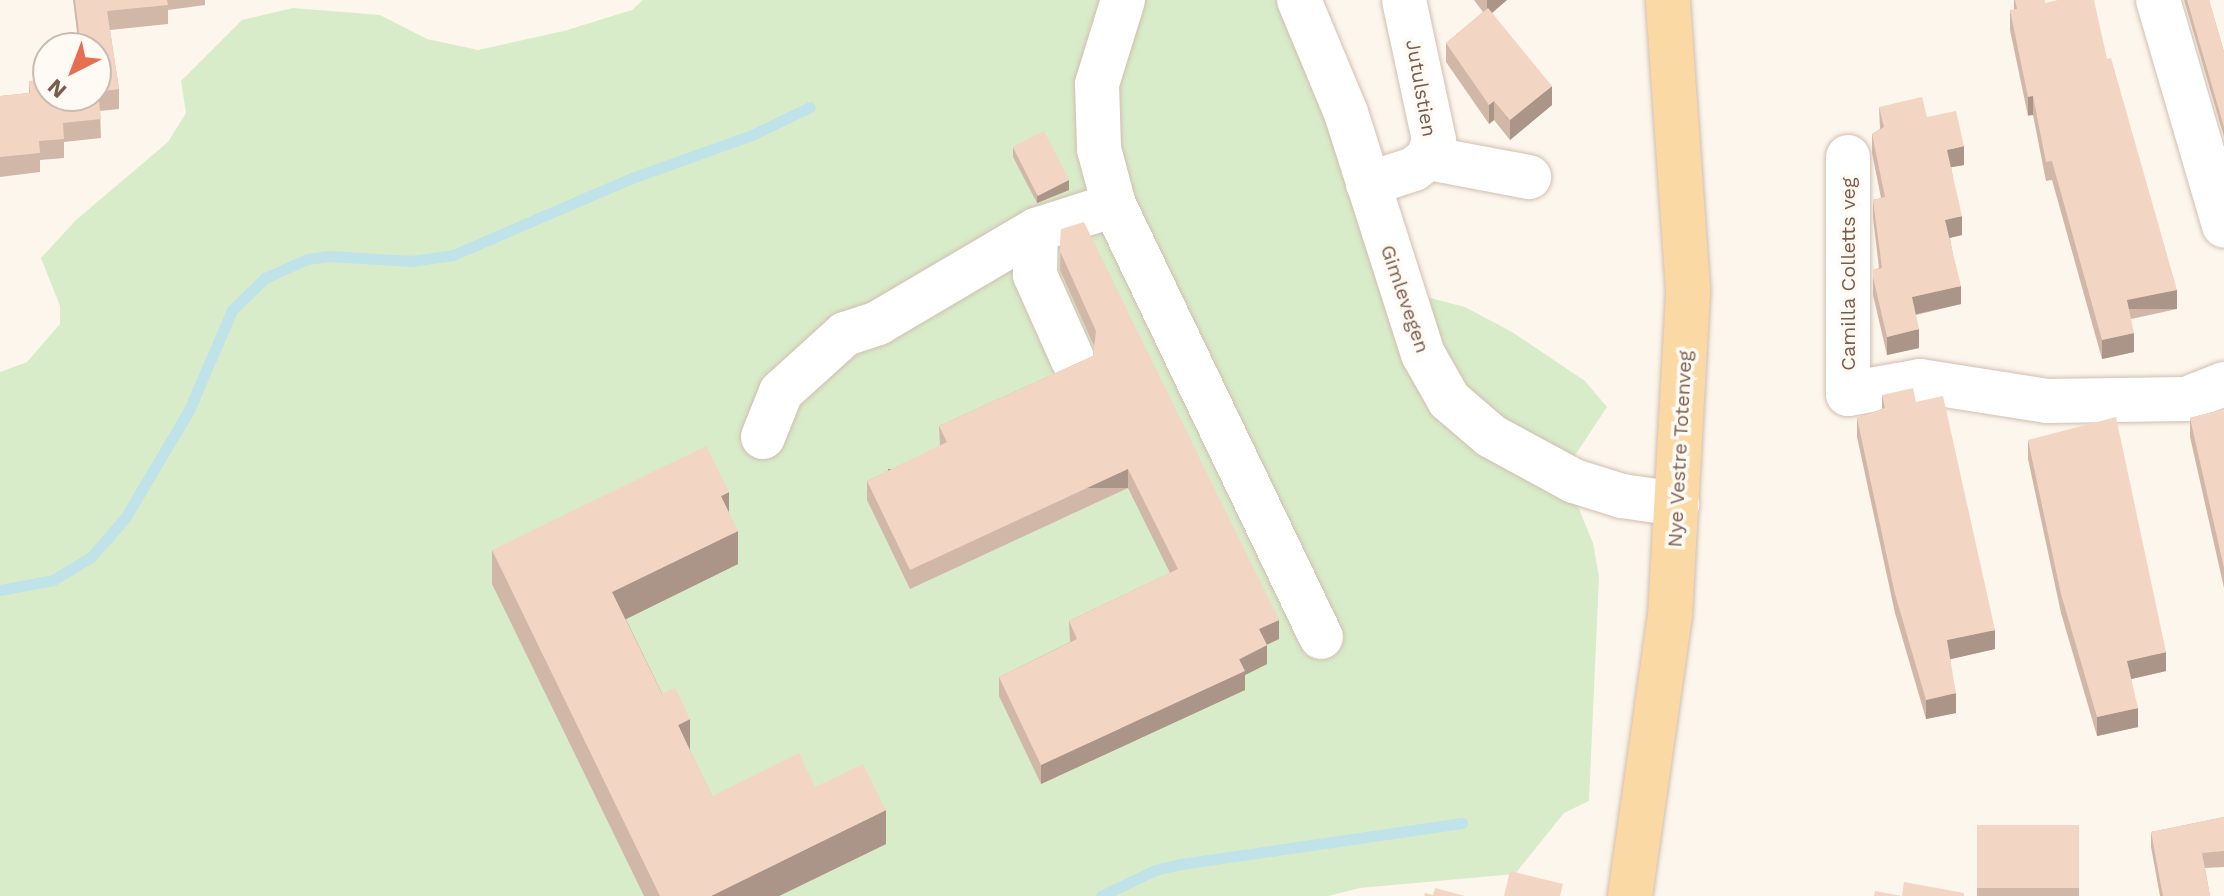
<!DOCTYPE html>
<html>
<head>
<meta charset="utf-8">
<style>
  body { margin:0 }
  #map { position:relative; width:2224px; height:896px; overflow:hidden; background:#fdf6ec; font-family:"Work Sans",sans-serif }
  div>[style] { position:absolute }
  [style*='--x'] { left:calc(var(--x)*1px); top:calc(var(--y)*1px); width:calc(var(--w)*1px); rotate:calc(var(--a)*1deg) }
  .green>* { inset:0; background:#d8ecc9 }
  .stream>* { height:11px; margin:-5.5px; padding:0 5.5px; transform-origin:5.5px; border-radius:5.5px; background:#bfe3e8 }
  .roads { filter:drop-shadow(0 0 2px #d1beb0) drop-shadow(0 0 2px #d1beb0) }
  .minor>* { height:44px; margin:-22px; padding:0 22px; transform-origin:22px; border-radius:22px; background:#fff }
  .major>* { height:44px; margin:-22px; padding:0 22px; transform-origin:22px; border-radius:22px; background:#fbd9a5 }
  .wall>* { inset:0; background:#d1b7a8; transform-origin:0 0 }
  .shaded-wall>* { inset:0; background:#aa9588; transform-origin:0 0 }
  .building>* { inset:0; background:#f3d5c3; transform-origin:0 0 }
  span { translate:-50% -50%; white-space:nowrap; text-align:center; line-height:1.15; -webkit-text-stroke:7px #fffaf3; paint-order:stroke }
  .street-label { font-size:20px; color:#7a5c4d }
  .north { position:absolute; left:32px; top:32px; width:80px; height:80px; box-sizing:border-box; background:#fffaf3; border:2px solid #cabbb1; border-radius:50%; rotate:222deg; font-size:22px; font-weight:700; line-height:32px; text-align:center; color:#7a5c4d }
  .north::after { content:''; display:block; margin:auto; width:28px; height:36px; background:#e76f51; clip-path:polygon(50% 0,100% 100%,50% 72%,0 100%) }
</style>
</head>
<body>
<div id="map">
  <div class="green">
    <i style="clip-path:polygon(643px 0,1322px 0,1399px 290px,1465px 307px,1512px 332px,1585px 381px,1607px 407px,1570px 463px,1567px 480px,1593px 543px,1599px 577px,1589px 801px,1564px 813px,1515px 874px,1360px 888px,1328px 896px,0 896px,0 372px,27px 362px,60px 324px,60px 306px,41px 258px,76px 220px,168px 142px,186px 113px,181px 81px,242px 20px,293px 8px,380px 15px,427px 39px,478px 50px,564px 31px,632px 10px)"></i>
  </div>
  <div class="stream">
    <i style="--x:0;--y:590;--w:54;--a:-10.7"></i>
    <i style="--x:53;--y:580;--w:44;--a:-31.2"></i>
    <i style="--x:91;--y:557;--w:52;--a:-48.9"></i>
    <i style="--x:125;--y:518;--w:126;--a:-59.3"></i>
    <i style="--x:189;--y:410;--w:109;--a:-66.7"></i>
    <i style="--x:232;--y:310;--w:46;--a:-44.1"></i>
    <i style="--x:265;--y:278;--w:46;--a:-24.3"></i>
    <i style="--x:307;--y:259;--w:22;--a:-8"></i>
    <i style="--x:329;--y:256;--w:82;--a:3.5"></i>
    <i style="--x:411;--y:261;--w:42;--a:-8.1"></i>
    <i style="--x:453;--y:255;--w:195;--a:-23.3"></i>
    <i style="--x:632;--y:178;--w:127;--a:-19.7"></i>
    <i style="--x:752;--y:135;--w:64;--a:-25.8"></i>
    <i style="--x:1101;--y:896;--w:60;--a:-25.7"></i>
    <i style="--x:1155;--y:870;--w:27;--a:-13"></i>
    <i style="--x:1181;--y:864;--w:284;--a:-8.3"></i>
  </div>
  <div class="roads">
    <div class="minor">
      <i style="--x:1123;--y:0;--w:88;--a:107.2"></i>
      <i style="--x:1097;--y:84;--w:65;--a:88.2"></i>
      <i style="--x:1099;--y:149;--w:58;--a:75"></i>
      <i style="--x:1114;--y:205;--w:479;--a:64.4"></i>
      <i style="--x:1299;--y:0;--w:122;--a:67.4"></i>
      <i style="--x:1346;--y:113;--w:253;--a:72.3"></i>
      <i style="--x:1423;--y:354;--w:53;--a:60.5"></i>
      <i style="--x:1449;--y:400;--w:55;--a:40.6"></i>
      <i style="--x:1491;--y:436;--w:94;--a:28.5"></i>
      <i style="--x:1574;--y:481;--w:50;--a:17.4"></i>
      <i style="--x:1622;--y:496;--w:56;--a:8.3"></i>
      <i style="--x:2158;--y:0;--w:235;--a:73.7"></i>
      <i style="--x:1848;--y:157;--w:237;--a:90"></i>
      <i style="--x:1848;--y:394;--w:73;--a:-10.2"></i>
      <i style="--x:1920;--y:381;--w:129;--a:8.9"></i>
      <i style="--x:2047;--y:401;--w:139;--a:-0.8"></i>
      <i style="--x:2186;--y:399;--w:41;--a:-21.5"></i>
      <i style="--x:1428;--y:158;--w:103;--a:10.7"></i>
      <i style="--x:1368;--y:184;--w:48;--a:-18.1"></i>
      <i style="--x:1414;--y:169;--w:18;--a:-38"></i>
      <i style="--x:1428;--y:158;--w:19;--a:-72"></i>
      <i style="--x:1434;--y:140;--w:143;--a:-102.1"></i>
      <i style="--x:1036;--y:230;--w:45;--a:91.3"></i>
      <i style="--x:1035;--y:275;--w:93;--a:65.9"></i>
      <i style="--x:763;--y:437;--w:48;--a:-68.2"></i>
      <i style="--x:781;--y:392;--w:86;--a:-42.2"></i>
      <i style="--x:845;--y:334;--w:35;--a:-18"></i>
      <i style="--x:878;--y:323;--w:183;--a:-30.5"></i>
      <i style="--x:1036;--y:230;--w:82;--a:-17.8"></i>
    </div>
    <div class="major">
      <i style="--x:1630;--y:896;--w:283;--a:-81.9"></i>
      <i style="--x:1670;--y:616;--w:327;--a:-86.8"></i>
      <i style="--x:1688;--y:289;--w:290;--a:-94"></i>
    </div>
  </div>
  <div class="wall">
    <i style="clip-path:polygon(73px 0,205px 0,205px 5px,168px 10px,168px 24px,110px 30px,119px 89px,119px 109px,100px 111px,101px 138px,64px 142px,64px 158px,40px 160px,40px 172px,0 177px,0 96px,29px 93px,29px 81px,96px 96px,96px 48px,79px 48px)"></i>
    <i style="clip-path:polygon(1474px 0,1507px 0,1492px 13px,1552px 105px,1510px 140px,1494px 120px,1489px 124px,1446px 62px,1446px 43px,1483px 12px)"></i>
    <i style="clip-path:polygon(2014px 0,2045px 0,2045px 3px,2107px 59px,2177px 309px,2131px 319px,2134px 352px,2102px 359px,2052px 180px,2046px 181px,2033px 115px,2028px 116px,2010px 30px,2010px 10px,2014px 10px)"></i>
    <i style="clip-path:polygon(2184px 0,2209px 0,2224px 52px,2224px 137px)"></i>
    <i style="clip-path:polygon(1879px 107px,1927px 117px,1964px 165px,1951px 167px,1962px 235px,1950px 238px,1961px 304px,1916px 315px,1919px 348px,1887px 355px,1873px 295px,1873px 270px,1879px 268px,1873px 218px,1873px 200px,1881px 198px,1872px 153px,1872px 134px,1880px 129px)"></i>
    <i style="clip-path:polygon(1013px 147px,1069px 190px,1037px 203px,1013px 157px)"></i>
    <i style="clip-path:polygon(1061px 229px,1279px 639px,1267px 645px,1267px 664px,1245px 675px,1245px 690px,1041px 784px,999px 696px,999px 677px,1070px 642px,1069px 621px,1170px 573px,1128px 488px,910px 589px,867px 500px,867px 481px,940px 446px,939px 426px,1093px 356px,1094px 346px,1060px 270px)"></i>
    <i style="clip-path:polygon(1882px 395px,1916px 402px,1995px 649px,1950px 659px,1956px 713px,1926px 719px,1895px 613px,1857px 437px,1857px 418px,1882px 409px)"></i>
    <i style="clip-path:polygon(2224px 409px,2224px 588px,2190px 437px,2190px 418px)"></i>
    <i style="clip-path:polygon(2028px 440px,2166px 671px,2131px 679px,2138px 727px,2097px 736px,2061px 613px,2028px 459px)"></i>
    <i style="clip-path:polygon(729px 512px,738px 564px,626px 619px,712px 796px,815px 787px,886px 844px,779px 896px,644px 896px,492px 584px,492px 550px)"></i>
    <i style="clip-path:polygon(2224px 817px,2224px 867px,2205px 868px,2210px 896px,2160px 896px,2151px 847px,2151px 832px)"></i>
    <i style="left:2079px;top:825px;width:71px;height:102px;rotate:90deg"></i>
  </div>
  <div class="shaded-wall">
    <i style="clip-path:polygon(1487px 0,1507px 0,1487px 17px)"></i>
    <i style="clip-path:polygon(1552px 86px,1552px 105px,1510px 140px,1510px 120px)"></i>
    <i style="left:2033px;top:96px;width:19px;height:5px;rotate:90deg"></i>
    <i style="clip-path:polygon(1494px 101px,1494px 120px,1489px 124px,1489px 105px)"></i>
    <i style="clip-path:polygon(1964px 146px,1964px 165px,1947px 168px,1947px 150px)"></i>
    <i style="clip-path:polygon(1069px 180px,1069px 190px,1037px 203px,1037px 193px)"></i>
    <i style="clip-path:polygon(1962px 216px,1962px 235px,1945px 239px,1945px 220px)"></i>
    <i style="clip-path:polygon(1961px 286px,1961px 304px,1912px 315px,1912px 297px)"></i>
    <i style="left:2177px;top:290px;width:19px;height:51px;rotate:90deg"></i>
    <i style="clip-path:polygon(1919px 329px,1919px 348px,1887px 355px,1887px 337px)"></i>
    <i style="clip-path:polygon(2134px 333px,2134px 352px,2102px 359px,2102px 340px)"></i>
    <i style="left:1128px;top:469px;width:19px;height:240px;rotate:90deg"></i>
    <i style="clip-path:polygon(729px 492px,729px 526px,721px 496px)"></i>
    <i style="clip-path:polygon(738px 531px,738px 564px,612px 626px,612px 592px)"></i>
    <i style="clip-path:polygon(1279px 620px,1279px 639px,1259px 648px,1259px 629px)"></i>
    <i style="clip-path:polygon(1995px 630px,1995px 649px,1947px 660px,1947px 640px)"></i>
    <i style="clip-path:polygon(1267px 645px,1267px 664px,1245px 675px,1245px 690px,1041px 784px,1041px 765px)"></i>
    <i style="clip-path:polygon(2166px 652px,2166px 671px,2127px 680px,2127px 661px)"></i>
    <i style="clip-path:polygon(1956px 693px,1956px 713px,1926px 719px,1926px 700px)"></i>
    <i style="clip-path:polygon(2138px 708px,2138px 727px,2097px 736px,2097px 717px)"></i>
    <i style="clip-path:polygon(690px 719px,690px 752px,678px 725px)"></i>
    <i style="clip-path:polygon(886px 810px,886px 844px,779px 896px,711px 896px)"></i>
  </div>
  <div class="building">
    <i style="clip-path:polygon(75px 0,167px 0,168px 5px,107px 11px,119px 89px,98px 92px,101px 119px,63px 123px,64px 139px,39px 141px,40px 153px,0 157px,0 96px,30px 93px,29px 81px,48px 79px,48px 96px,96px 96px,96px 48px,81px 48px)"></i>
    <i style="clip-path:polygon(2015px 0,2045px 0,2045px 3px,2058px 0,2094px 0,2107px 59px,2111px 58px,2177px 290px,2127px 300px,2134px 333px,2102px 340px,2052px 161px,2046px 162px,2033px 96px,2028px 97px,2010px 10px,2017px 9px)"></i>
    <i style="clip-path:polygon(2187px 0,2209px 0,2224px 52px,2224px 127px)"></i>
    <i style="clip-path:polygon(1488px 8px,1552px 86px,1510px 120px,1494px 101px,1489px 105px,1446px 43px)"></i>
    <i style="clip-path:polygon(1922px 97px,1927px 117px,1956px 111px,1964px 146px,1947px 150px,1962px 216px,1945px 220px,1961px 286px,1912px 297px,1919px 329px,1887px 337px,1873px 277px,1873px 270px,1882px 268px,1873px 200px,1885px 197px,1872px 134px,1884px 127px,1879px 107px)"></i>
    <i style="left:1044px;top:131px;width:55px;height:35px;rotate:63deg"></i>
    <i style="clip-path:polygon(1084px 222px,1279px 620px,1259px 629px,1267px 645px,1239px 659px,1245px 671px,1041px 765px,999px 677px,1077px 639px,1069px 621px,1178px 569px,1128px 469px,910px 570px,867px 481px,947px 442px,939px 426px,1093px 356px,1096px 331px,1060px 251px,1061px 229px)"></i>
    <i style="clip-path:polygon(1913px 388px,1916px 402px,1943px 396px,1995px 630px,1947px 640px,1956px 693px,1926px 700px,1895px 594px,1857px 418px,1885px 408px,1882px 395px)"></i>
    <i style="clip-path:polygon(2224px 409px,2224px 568px,2190px 418px)"></i>
    <i style="clip-path:polygon(2116px 417px,2166px 652px,2127px 661px,2138px 708px,2097px 717px,2061px 594px,2028px 440px)"></i>
    <i style="clip-path:polygon(706px 446px,729px 492px,721px 496px,738px 531px,612px 592px,662px 694px,675px 688px,690px 719px,678px 725px,712px 796px,799px 753px,815px 787px,863px 764px,886px 810px,711px 896px,660px 896px,492px 550px)"></i>
    <i style="clip-path:polygon(2224px 817px,2224px 851px,2202px 853px,2210px 896px,2163px 896px,2151px 832px)"></i>
    <i style="left:2079px;top:825px;width:63px;height:102px;rotate:90deg"></i>
    <i style="clip-path:polygon(1510px 871px,1563px 884px,1560px 896px,1504px 896px)"></i>
    <i style="clip-path:polygon(1904px 882px,1964px 893px,1964px 896px,1874px 896px,1875px 891px,1902px 896px)"></i>
    <i style="clip-path:polygon(1435px 888px,1465px 896px,1424px 896px,1425px 893px,1433px 895px)"></i>
  </div>
  <div class="street-label">
    <span style="left:1421px;top:88px;rotate:80deg">Jutulstien</span>
    <span style="left:1848px;top:274px;rotate:-90deg">Camilla Colletts veg</span>
    <span style="left:1405px;top:299px;rotate:71deg">Gimlevegen</span>
    <span style="left:1680px;top:449px;rotate:-87deg">Nye Vestre Totenveg</span>
  </div>
  <div class="north">N</div>
</div>
</body>
</html>
